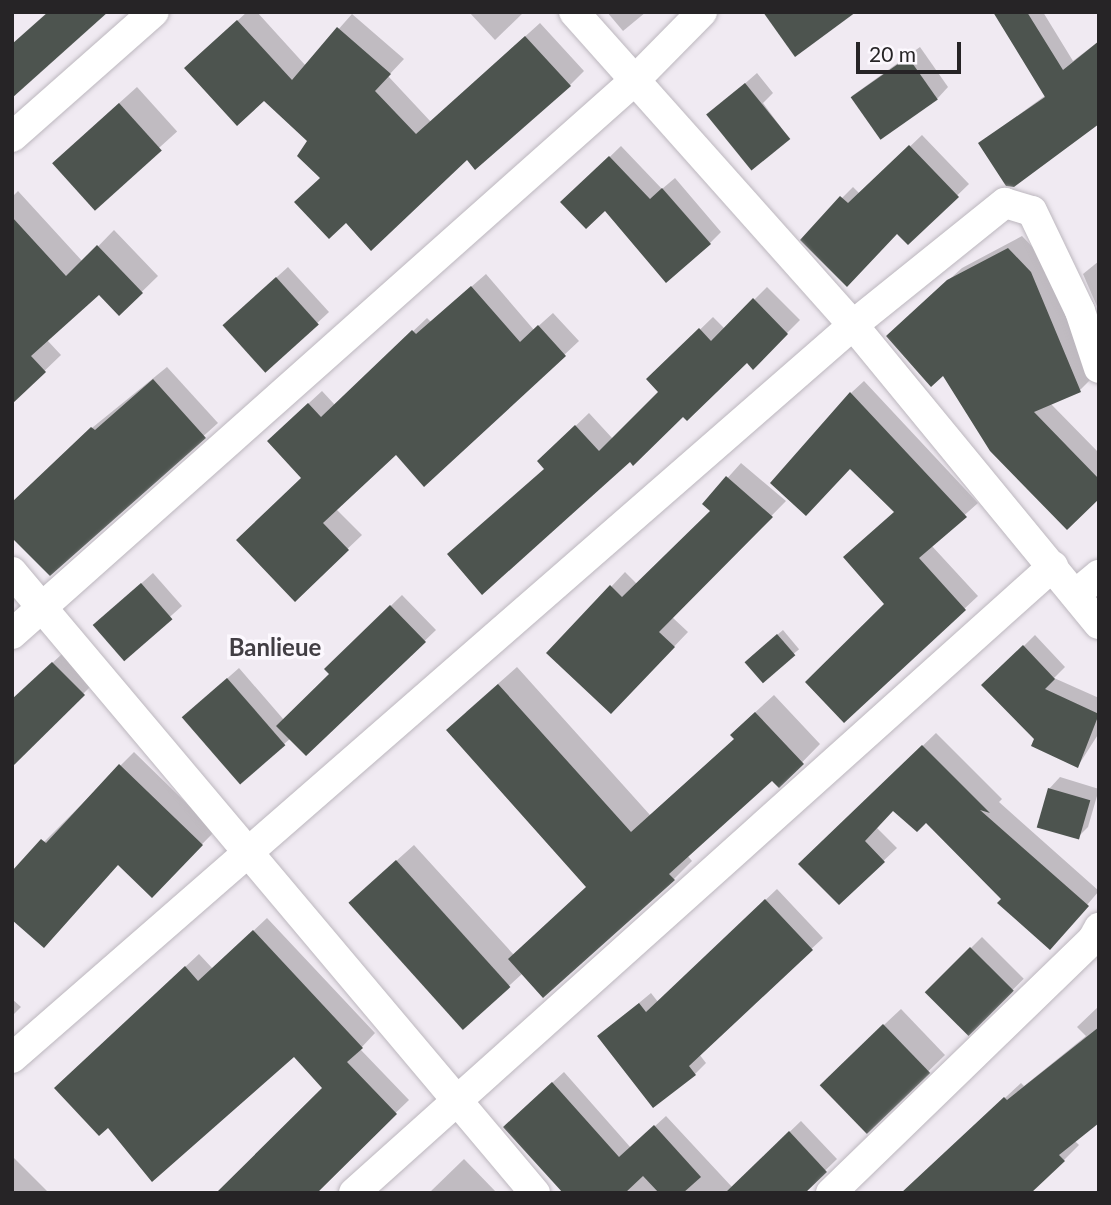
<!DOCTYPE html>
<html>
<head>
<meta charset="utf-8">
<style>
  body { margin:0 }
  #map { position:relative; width:1111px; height:1205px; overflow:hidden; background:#f0eaf2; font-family:Lato,sans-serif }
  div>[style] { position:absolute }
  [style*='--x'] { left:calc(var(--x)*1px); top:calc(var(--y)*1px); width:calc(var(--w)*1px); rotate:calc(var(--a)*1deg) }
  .shadow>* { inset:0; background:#0003; transform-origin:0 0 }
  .building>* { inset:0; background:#4d544f; transform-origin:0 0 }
  .roads { filter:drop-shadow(0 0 2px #bcb7be) drop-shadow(0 0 2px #bcb7be) }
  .street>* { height:30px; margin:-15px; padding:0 15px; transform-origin:15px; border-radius:15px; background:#fff }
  span { translate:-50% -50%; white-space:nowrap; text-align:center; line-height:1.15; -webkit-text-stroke:7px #fcf8fe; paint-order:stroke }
  .neighbourhood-label { font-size:24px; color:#423e44; font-weight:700 }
  .frame { position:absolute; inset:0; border:14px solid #262426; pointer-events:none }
  .scale { position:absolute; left:856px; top:42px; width:105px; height:32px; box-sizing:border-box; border:4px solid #262426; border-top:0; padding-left:9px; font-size:21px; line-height:24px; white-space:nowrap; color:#262426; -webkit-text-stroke:5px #fcf8fe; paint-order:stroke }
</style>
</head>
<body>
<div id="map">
  <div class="shadow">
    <i style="clip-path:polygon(247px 12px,257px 12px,306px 66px,352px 14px,404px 59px,388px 76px,431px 122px,540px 23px,584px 71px,570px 85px,322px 177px,310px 141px,264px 98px,201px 54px)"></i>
    <i style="clip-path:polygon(469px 12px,524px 12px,495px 40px)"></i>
    <i style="clip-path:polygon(607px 12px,646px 12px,623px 31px)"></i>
    <i style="clip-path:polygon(1005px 12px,1043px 12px,1073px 61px,1099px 41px,1099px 120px,980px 143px,1046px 95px)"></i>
    <i style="clip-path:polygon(920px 47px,948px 87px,937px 99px,852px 96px)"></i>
    <i style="clip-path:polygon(757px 73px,773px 93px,763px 103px,788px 137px,709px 115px)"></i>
    <i style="left:137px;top:87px;width:60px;height:113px;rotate:48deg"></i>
    <i style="clip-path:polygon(922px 135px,969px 184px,908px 243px,897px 232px,858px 273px,842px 198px,853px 187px,860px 194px)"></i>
    <i style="clip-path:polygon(621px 146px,662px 189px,675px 178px,721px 232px,710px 243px,605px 209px,563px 202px)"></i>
    <i style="clip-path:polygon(18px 191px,83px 262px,114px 230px,158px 276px,119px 314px,99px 293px,47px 340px,61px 355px,12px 402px,12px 197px)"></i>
    <i style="clip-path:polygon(1022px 236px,1046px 261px,1093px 377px,1080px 390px,1050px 403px,1099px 453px,1099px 497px,943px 373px,901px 323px,962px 268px)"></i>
    <i style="clip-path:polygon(1099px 261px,1099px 311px,1083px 274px)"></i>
    <i style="clip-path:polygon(288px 267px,329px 312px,266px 371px,236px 314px)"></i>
    <i style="clip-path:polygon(486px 274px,534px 330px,553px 313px,579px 341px,425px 485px,396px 453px,336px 509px,362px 535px,295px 599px,303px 478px,283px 427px,322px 391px,335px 405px,427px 318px,431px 322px)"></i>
    <i style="clip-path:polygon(767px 287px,800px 320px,753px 367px,747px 361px,630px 460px,546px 468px,539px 461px,589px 413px,613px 439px,661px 392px,649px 379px,713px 317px,725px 329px)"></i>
    <i style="clip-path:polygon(167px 367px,218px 423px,50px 574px,12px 504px,82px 436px)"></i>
    <i style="clip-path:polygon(864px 381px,978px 503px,931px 545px,978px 596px,844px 721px,886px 604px,895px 512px,851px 393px)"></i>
    <i style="clip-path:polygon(741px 463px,786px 501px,672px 617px,688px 632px,625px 698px,611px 587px,625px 572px,637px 584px,713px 510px,705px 503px)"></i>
    <i style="clip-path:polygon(153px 573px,182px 606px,124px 658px,106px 615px)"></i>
    <i style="clip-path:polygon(402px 595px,436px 630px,306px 754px,291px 738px,284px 744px,196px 706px,239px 668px,284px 720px,331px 674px,326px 669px)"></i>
    <i style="left:783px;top:630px;width:25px;height:48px;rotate:50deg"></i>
    <i style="clip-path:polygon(1035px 635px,1065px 667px,1054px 678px,1099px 698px,1099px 733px,1078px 766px,1036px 739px,984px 685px)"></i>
    <i style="clip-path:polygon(64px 652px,94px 683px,23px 754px,12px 701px)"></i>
    <i style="clip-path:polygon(517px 667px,650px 815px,736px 738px,750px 717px,774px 695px,820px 744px,779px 786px,772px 779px,687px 855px,692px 861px,674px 879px,523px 973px,463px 1028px,367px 887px,414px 845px,514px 955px,588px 886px,466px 712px)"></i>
    <i style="clip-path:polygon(936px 733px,1002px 799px,999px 802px,1099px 891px,1062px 934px,1003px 899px,926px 821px,894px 809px,876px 827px,897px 848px,839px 903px,800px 864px)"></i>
    <i style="clip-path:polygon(134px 752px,215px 831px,152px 895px,118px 863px,12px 874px)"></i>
    <i style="clip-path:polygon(1060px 777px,1099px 789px,1088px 827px,1077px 838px,1049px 789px)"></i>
    <i style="clip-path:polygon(777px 889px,823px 938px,699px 1054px,706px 1063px,695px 1074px,599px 1036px,651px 993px,658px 1002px)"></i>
    <i style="clip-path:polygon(267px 918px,375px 1033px,360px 1049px,409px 1100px,334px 1172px,325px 1088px,294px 1055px,70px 1075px,199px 954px,213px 969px)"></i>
    <i style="left:982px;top:937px;width:59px;height:77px;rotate:45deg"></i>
    <i style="clip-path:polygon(12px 999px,21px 1007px,12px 1016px)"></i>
    <i style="clip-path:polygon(1099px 1006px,1099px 1120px,1074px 1140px,1079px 1145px,1064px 1160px,903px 1193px,1021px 1083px,1024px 1086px,1086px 1036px,1077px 1027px)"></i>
    <i style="clip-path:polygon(901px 1009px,945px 1055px,866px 1132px,838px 1068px)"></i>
    <i style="clip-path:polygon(564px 1072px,631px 1148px,666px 1116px,732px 1187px,801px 1121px,837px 1159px,802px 1193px,566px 1193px,516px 1116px)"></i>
    <i style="clip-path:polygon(12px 1156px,49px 1193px,12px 1193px)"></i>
    <i style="clip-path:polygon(464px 1159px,497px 1193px,429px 1193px)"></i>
  </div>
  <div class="building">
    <i style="clip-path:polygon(48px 12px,108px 12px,12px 98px,12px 44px)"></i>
    <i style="clip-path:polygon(763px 12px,856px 12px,795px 57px)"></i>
    <i style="clip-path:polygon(993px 12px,1027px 12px,1063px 70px,1099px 41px,1099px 124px,1014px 187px,1006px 186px,978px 143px,1045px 97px)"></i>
    <i style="clip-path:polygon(237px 20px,292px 80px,337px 27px,391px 74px,375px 91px,416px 134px,525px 36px,571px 86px,475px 170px,467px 160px,371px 251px,346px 223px,329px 239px,294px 202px,320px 178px,297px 156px,307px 141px,264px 101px,237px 126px,184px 68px)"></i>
    <i style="left:908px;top:57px;width:52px;height:70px;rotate:55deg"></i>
    <i style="left:745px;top:83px;width:72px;height:50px;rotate:51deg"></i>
    <i style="left:119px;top:103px;width:64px;height:90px;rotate:48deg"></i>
    <i style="clip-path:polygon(909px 145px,959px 197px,908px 245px,897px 234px,847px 287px,800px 240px,840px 196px,848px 203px)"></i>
    <i style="clip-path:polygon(609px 156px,650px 199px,662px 188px,711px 244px,666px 283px,605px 211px,586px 229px,560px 202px)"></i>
    <i style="clip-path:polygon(12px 217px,66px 276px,97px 245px,143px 293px,119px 316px,99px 295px,31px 356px,46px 372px,12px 404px)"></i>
    <i style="clip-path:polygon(1008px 248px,1031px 272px,1081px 392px,1034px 412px,1099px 479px,1099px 499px,1067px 530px,990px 451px,943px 376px,931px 387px,886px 336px,947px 280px)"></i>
    <i style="left:276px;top:277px;width:64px;height:72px;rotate:48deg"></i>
    <i style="clip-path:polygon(471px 286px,520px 342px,538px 325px,566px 356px,424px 487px,396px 455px,323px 523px,349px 550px,295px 602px,236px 540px,301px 478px,267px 441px,308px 403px,321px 417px,412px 330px,416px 334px)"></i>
    <i style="clip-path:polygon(753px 298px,788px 334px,753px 370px,747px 363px,687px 421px,683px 417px,633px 466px,630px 462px,482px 595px,447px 554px,544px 469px,537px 461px,575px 425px,599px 451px,658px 392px,646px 379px,699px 328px,711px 341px)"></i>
    <i style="clip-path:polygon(153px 379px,206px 438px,50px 576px,12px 538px,12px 502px,91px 427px,95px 430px)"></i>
    <i style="clip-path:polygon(850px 392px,967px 517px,919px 558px,966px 610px,844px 723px,805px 682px,884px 604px,843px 557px,894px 512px,850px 469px,806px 516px,770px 483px)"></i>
    <i style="clip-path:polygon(726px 476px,773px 517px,659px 632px,675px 647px,611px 714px,546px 653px,610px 585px,622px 597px,710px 511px,702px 504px)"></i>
    <i style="left:141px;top:583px;width:48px;height:64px;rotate:49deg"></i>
    <i style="clip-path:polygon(390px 605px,426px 642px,306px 756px,276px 726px,329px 674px,324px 669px)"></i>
    <i style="left:777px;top:634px;width:28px;height:43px;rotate:49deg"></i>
    <i style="clip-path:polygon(1023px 645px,1055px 679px,1045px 689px,1099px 714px,1078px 768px,1031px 746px,1034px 739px,981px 685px)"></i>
    <i style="clip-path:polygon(52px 662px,85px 695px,12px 767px,12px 699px)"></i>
    <i style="left:227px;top:678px;width:89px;height:60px;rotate:49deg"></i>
    <i style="clip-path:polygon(498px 684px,631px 832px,734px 739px,730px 735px,755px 712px,804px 764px,779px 788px,772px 781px,669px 874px,675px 880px,543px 998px,508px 959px,586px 887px,446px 730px)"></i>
    <i style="clip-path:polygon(922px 745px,990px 813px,980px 810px,1089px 906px,1050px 950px,997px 903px,1001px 899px,926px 823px,917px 832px,893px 811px,865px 841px,885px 862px,839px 905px,798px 864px)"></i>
    <i style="clip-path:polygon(119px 764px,203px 845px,152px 898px,118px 865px,44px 948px,12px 920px,12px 871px,41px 839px,46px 843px)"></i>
    <i style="left:1048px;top:788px;width:44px;height:41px;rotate:16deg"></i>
    <i style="left:396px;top:860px;width:171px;height:64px;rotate:48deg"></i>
    <i style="clip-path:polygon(765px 899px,813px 950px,689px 1066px,696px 1075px,653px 1108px,597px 1036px,639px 1003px,646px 1012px)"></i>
    <i style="clip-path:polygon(253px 930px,363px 1048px,347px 1062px,397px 1114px,317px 1193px,216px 1193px,322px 1088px,294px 1057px,152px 1182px,108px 1128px,99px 1136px,54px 1088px,185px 966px,198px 981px)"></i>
    <i style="left:970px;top:947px;width:62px;height:64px;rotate:45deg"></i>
    <i style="left:883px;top:1024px;width:68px;height:88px;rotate:46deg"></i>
    <i style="clip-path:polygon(1099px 1027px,1099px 1123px,1059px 1155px,1065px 1161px,1031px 1193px,901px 1193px,1004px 1097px,1007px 1100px)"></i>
    <i style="clip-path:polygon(552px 1082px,619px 1157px,654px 1125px,701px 1177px,683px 1193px,659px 1193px,643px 1176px,625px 1193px,563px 1193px,503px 1127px)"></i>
    <i style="clip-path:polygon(789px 1131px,827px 1172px,805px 1193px,725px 1193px)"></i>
  </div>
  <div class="roads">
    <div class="street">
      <i style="--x:574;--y:12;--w:419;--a:48.3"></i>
      <i style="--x:853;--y:325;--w:387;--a:50.6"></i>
      <i style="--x:12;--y:137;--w:189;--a:-41.4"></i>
      <i style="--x:12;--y:572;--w:812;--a:49.9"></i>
      <i style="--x:1076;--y:594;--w:30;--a:-40"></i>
      <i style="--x:12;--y:634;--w:832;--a:-41.64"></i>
      <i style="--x:634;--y:81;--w:97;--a:-45.4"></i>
      <i style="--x:12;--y:1058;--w:1116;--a:-41.07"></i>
      <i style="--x:853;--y:325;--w:195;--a:-38.8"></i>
      <i style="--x:1005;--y:203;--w:28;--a:17"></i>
      <i style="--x:1032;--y:211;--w:111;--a:64.4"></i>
      <i style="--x:1080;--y:311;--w:60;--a:71.6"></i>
      <i style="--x:354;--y:1193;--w:939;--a:-41.89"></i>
      <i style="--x:831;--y:1193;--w:365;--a:-44.1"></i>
      <i style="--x:1093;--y:939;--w:13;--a:-61"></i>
    </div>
  </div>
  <div class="neighbourhood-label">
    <span style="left:275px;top:647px">Banlieue</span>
  </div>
  <div class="frame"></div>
  <div class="scale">20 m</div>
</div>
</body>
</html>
